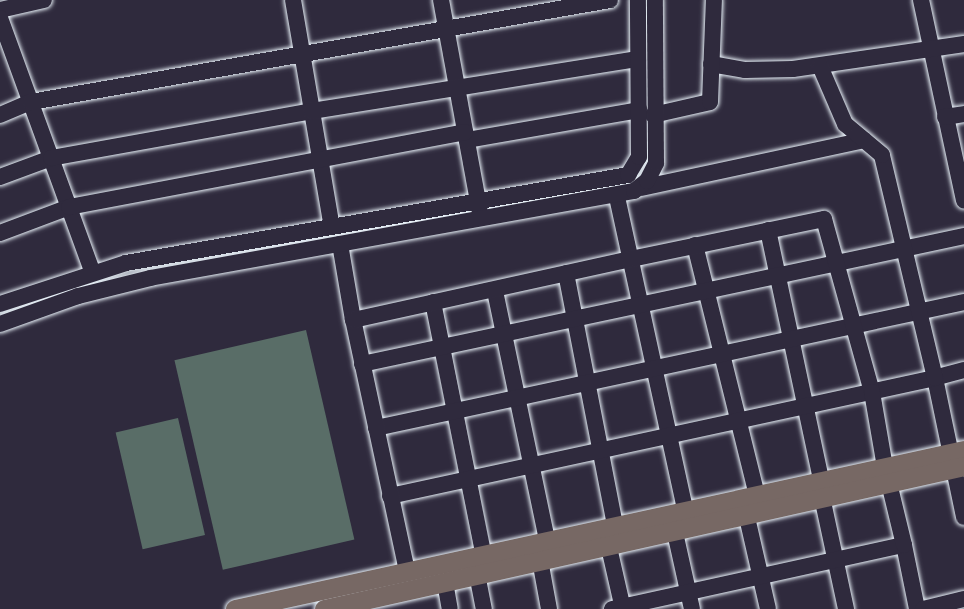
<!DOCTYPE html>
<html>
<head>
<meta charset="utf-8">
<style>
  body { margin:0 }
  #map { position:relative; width:964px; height:609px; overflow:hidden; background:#2f2a3d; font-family:Mynerve,sans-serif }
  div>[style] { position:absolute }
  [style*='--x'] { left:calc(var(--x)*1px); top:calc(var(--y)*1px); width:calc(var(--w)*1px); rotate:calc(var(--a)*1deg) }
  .green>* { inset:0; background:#596d67; transform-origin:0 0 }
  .roads { filter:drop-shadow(0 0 2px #e8f1f8) drop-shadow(0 0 2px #e8f1f8) }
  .minor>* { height:16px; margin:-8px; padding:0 8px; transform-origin:8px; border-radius:8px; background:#2f2a3d }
  .major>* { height:19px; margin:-9.5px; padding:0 9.5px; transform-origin:9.5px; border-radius:9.5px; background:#776864 }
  span { translate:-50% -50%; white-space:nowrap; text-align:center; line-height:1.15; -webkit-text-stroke:6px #2f2a3d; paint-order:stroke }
</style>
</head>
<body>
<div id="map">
  <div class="green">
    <i style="left:306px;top:330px;width:215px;height:135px;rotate:77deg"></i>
    <i style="left:178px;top:418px;width:120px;height:64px;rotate:77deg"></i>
  </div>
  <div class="roads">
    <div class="minor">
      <i style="--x:293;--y:0;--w:230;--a:80.3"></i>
      <i style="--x:441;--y:0;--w:217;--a:79.6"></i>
      <i style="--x:921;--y:0;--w:205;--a:77.9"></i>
      <i style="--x:0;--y:10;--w:45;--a:-12.8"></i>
      <i style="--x:0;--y:18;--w:269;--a:70"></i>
      <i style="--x:711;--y:64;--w:35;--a:10"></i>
      <i style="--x:745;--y:70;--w:48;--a:-1.2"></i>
      <i style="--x:793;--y:69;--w:173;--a:-8.3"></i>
      <i style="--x:0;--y:115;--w:34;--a:-23"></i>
      <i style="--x:31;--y:102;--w:588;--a:-9.99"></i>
      <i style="--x:653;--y:115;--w:58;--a:-12.8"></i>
      <i style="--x:710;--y:102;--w:102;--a:-87.8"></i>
      <i style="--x:945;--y:117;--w:19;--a:-9"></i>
      <i style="--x:467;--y:140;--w:175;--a:-9.9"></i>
      <i style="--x:0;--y:177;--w:54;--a:-20.4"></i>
      <i style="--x:51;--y:158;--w:265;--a:-10.2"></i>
      <i style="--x:312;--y:111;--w:330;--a:-9.1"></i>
      <i style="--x:641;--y:188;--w:228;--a:-12.1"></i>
      <i style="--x:617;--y:197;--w:319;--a:77.7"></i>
      <i style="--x:768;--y:230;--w:256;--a:78"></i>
      <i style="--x:0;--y:233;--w:74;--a:-20.6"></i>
      <i style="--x:69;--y:207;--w:403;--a:-10.7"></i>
      <i style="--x:340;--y:244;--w:77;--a:80.3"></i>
      <i style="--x:695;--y:245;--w:258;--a:76.1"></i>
      <i style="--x:566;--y:273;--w:258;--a:79"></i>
      <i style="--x:495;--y:291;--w:254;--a:78.2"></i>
      <i style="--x:433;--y:302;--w:256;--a:78.7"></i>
      <i style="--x:0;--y:304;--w:133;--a:-18"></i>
      <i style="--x:126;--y:263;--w:510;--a:-9.94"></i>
      <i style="--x:628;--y:175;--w:21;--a:-59"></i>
      <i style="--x:639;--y:157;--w:157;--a:-90.4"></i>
      <i style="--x:0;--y:324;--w:83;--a:-19.7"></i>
      <i style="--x:78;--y:296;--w:74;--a:-14"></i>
      <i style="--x:150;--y:278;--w:492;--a:-10.2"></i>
      <i style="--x:634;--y:191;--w:16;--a:-38"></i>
      <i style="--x:647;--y:181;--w:20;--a:-63"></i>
      <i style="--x:656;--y:163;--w:163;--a:-90.4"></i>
      <i style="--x:362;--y:364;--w:615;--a:-12"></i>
      <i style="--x:964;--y:370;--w:30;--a:165"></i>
      <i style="--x:935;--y:378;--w:142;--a:78.2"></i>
      <i style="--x:376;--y:428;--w:601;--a:-12.09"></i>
      <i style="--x:390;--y:496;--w:558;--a:-12.22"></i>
      <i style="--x:935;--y:378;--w:229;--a:-103.4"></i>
      <i style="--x:882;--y:155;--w:48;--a:-140"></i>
      <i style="--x:845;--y:124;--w:63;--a:-113.3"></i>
      <i style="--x:822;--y:497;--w:115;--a:77.9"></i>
      <i style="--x:746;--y:513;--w:98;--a:77.1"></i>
      <i style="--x:674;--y:528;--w:83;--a:77.5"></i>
      <i style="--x:608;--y:543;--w:68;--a:77.2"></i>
      <i style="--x:904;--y:545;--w:65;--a:78.5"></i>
      <i style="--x:540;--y:560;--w:50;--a:79.6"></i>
      <i style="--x:407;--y:571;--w:257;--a:-102.1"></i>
      <i style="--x:353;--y:320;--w:285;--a:-12.4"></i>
      <i style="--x:631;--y:259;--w:197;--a:-11.7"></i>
      <i style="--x:824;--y:219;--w:180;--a:74.5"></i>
      <i style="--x:872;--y:392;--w:76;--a:80.2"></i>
      <i style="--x:477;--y:574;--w:36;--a:79"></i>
      <i style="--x:445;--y:582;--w:27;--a:80"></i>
      <i style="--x:612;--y:609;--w:299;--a:-12.4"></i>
      <i style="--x:904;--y:545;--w:64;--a:-103.6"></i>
      <i style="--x:923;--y:609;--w:42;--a:-13.7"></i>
    </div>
    <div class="major">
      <i style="--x:235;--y:609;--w:746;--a:-12.3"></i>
      <i style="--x:324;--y:609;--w:656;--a:-12.6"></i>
    </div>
  </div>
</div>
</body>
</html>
